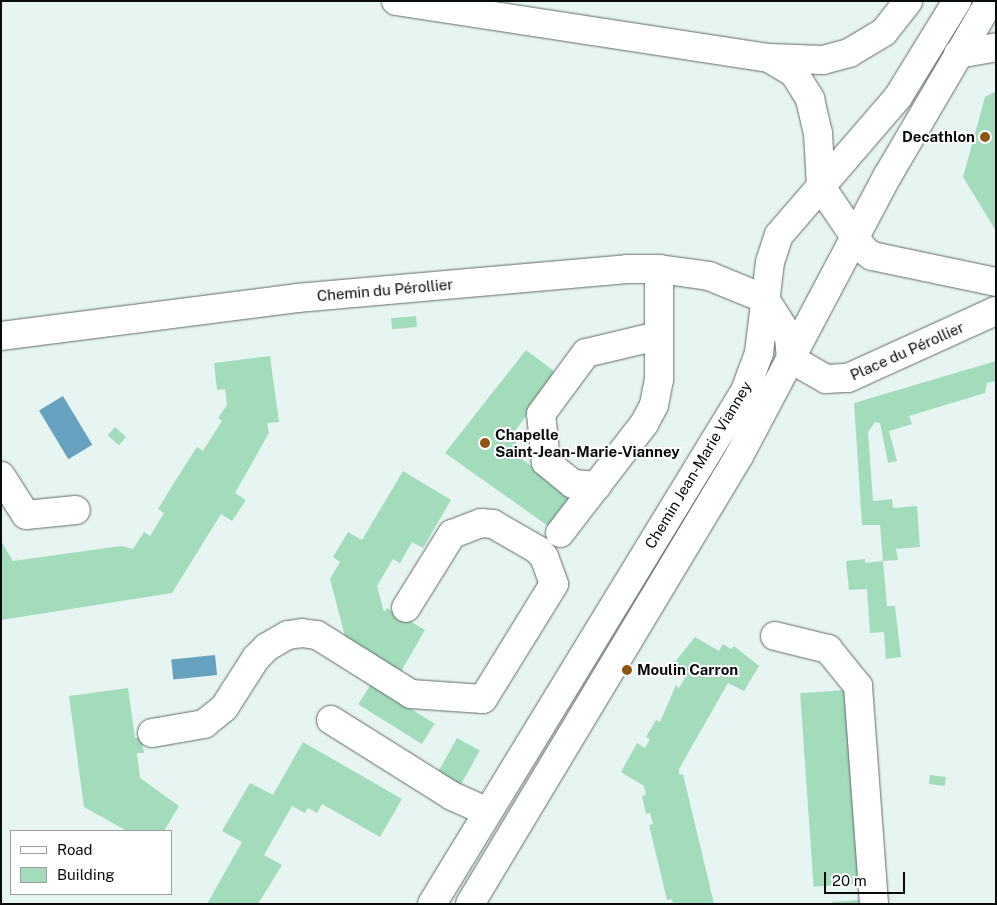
<!DOCTYPE html>
<html>
<head>
<meta charset="utf-8">
<style>
  body { margin:0 }
  #map { position:relative; width:997px; height:905px; overflow:hidden; background:#e7f5f2; font-family:"Public Sans",sans-serif }
  div>[style] { position:absolute }
  [style*='--x'] { left:calc(var(--x)*1px); top:calc(var(--y)*1px); width:calc(var(--w)*1px); rotate:calc(var(--a)*1deg) }
  .water>* { inset:0; background:#67a1c0; transform-origin:0 0 }
  .building>* { inset:0; background:#a2dcbb; transform-origin:0 0 }
  .roads { filter:drop-shadow(0 0 1px #606b69) drop-shadow(0 0 1px #606b69) }
  .minor>* { height:28px; margin:-14px; padding:0 14px; transform-origin:14px; border-radius:14px; background:#fff }
  .dots>* { width:14px; height:14px; translate:-50% -50%; box-sizing:border-box; border:2px solid #fff; border-radius:50% }
  span { translate:-50% -50%; white-space:nowrap; text-align:center; line-height:1.15; -webkit-text-stroke:4px #fff; paint-order:stroke }
  .poi-label { font-size:15px; color:#080c0c; font-weight:700 }
  .right { translate:-100% -50%; text-align:right }
  .left { translate:0 -50%; text-align:left }
  .street-label { font-size:15px; color:#080c0c }
  .frame { position:absolute; inset:0; border:2px solid #080c0c; pointer-events:none }
  .legend { position:absolute; left:10px; top:830px; width:162px; height:65px; box-sizing:border-box; background:#fff; border:1px solid #9c9e9e; margin:0; padding:6px 9px; list-style:none; font-size:15px; color:#080c0c }
  .legend li { display:flex; align-items:center; gap:10px; height:25px }
  .legend b { width:25px; border:1px solid #9c9e9e }
  .scale { position:absolute; left:824px; top:872px; width:81px; height:22px; box-sizing:border-box; border:2px solid #080c0c; border-top:0; padding-left:6px; font-size:15px; line-height:18px; white-space:nowrap; color:#080c0c; -webkit-text-stroke:4px #fff; paint-order:stroke }
</style>
</head>
<body>
<div id="map">
  <div class="water">
    <i style="left:63px;top:396px;width:57px;height:28px;rotate:59deg"></i>
    <i style="left:215px;top:655px;width:20px;height:44px;rotate:84deg"></i>
  </div>
  <div class="building">
    <i style="clip-path:polygon(996px 91px,996px 231px,963px 177px,985px 97px)"></i>
    <i style="left:416px;top:316px;width:11px;height:25px;rotate:85deg"></i>
    <i style="clip-path:polygon(526px 350px,558px 374px,514px 432px,517px 434px,515px 454px,574px 498px,551px 528px,445px 453px)"></i>
    <i style="clip-path:polygon(270px 356px,279px 422px,267px 423px,269px 433px,235px 493px,246px 500px,232px 521px,221px 514px,172px 593px,1px 620px,1px 541px,13px 561px,121px 546px,133px 549px,144px 532px,150px 536px,164px 513px,158px 509px,172px 486px,197px 447px,203px 451px,222px 421px,218px 418px,227px 405px,225px 389px,217px 390px,214px 363px)"></i>
    <i style="clip-path:polygon(996px 361px,996px 381px,987px 383px,985px 393px,909px 416px,912px 424px,889px 431px,897px 461px,888px 463px,880px 423px,875px 422px,868px 432px,873px 501px,892px 499px,893px 508px,917px 506px,920px 547px,896px 549px,898px 560px,883px 561px,880px 525px,862px 525px,854px 403px)"></i>
    <i style="left:115px;top:427px;width:15px;height:11px;rotate:42deg"></i>
    <i style="clip-path:polygon(403px 471px,451px 500px,423px 548px,412px 542px,400px 563px,393px 559px,377px 586px,384px 612px,387px 608px,425px 630px,399px 675px,347px 644px,330px 579px,340px 562px,333px 557px,348px 532px,362px 540px)"></i>
    <i style="clip-path:polygon(865px 559px,865px 563px,883px 561px,887px 606px,895px 606px,901px 657px,886px 659px,884px 632px,870px 633px,867px 589px,849px 590px,846px 561px)"></i>
    <i style="clip-path:polygon(695px 637px,719px 651px,723px 644px,731px 649px,734px 646px,759px 666px,744px 691px,728px 683px,679px 769px,679px 775px,683px 774px,714px 904px,673px 904px,672px 899px,667px 900px,649px 825px,653px 824px,650px 813px,646px 814px,642px 796px,646px 795px,644px 786px,621px 772px,637px 743px,645px 748px,650px 739px,646px 737px,656px 720px,660px 722px,676px 685px,679px 688px,685px 678px,674px 672px,678px 664px,675px 662px)"></i>
    <i style="left:371px;top:684px;width:75px;height:24px;rotate:32deg"></i>
    <i style="clip-path:polygon(128px 688px,135px 738px,141px 738px,144px 753px,137px 753px,140px 778px,179px 806px,164px 831px,127px 831px,84px 807px,69px 696px)"></i>
    <i style="left:847px;top:690px;width:194px;height:47px;rotate:86deg"></i>
    <i style="left:457px;top:738px;width:26px;height:39px;rotate:29deg"></i>
    <i style="clip-path:polygon(303px 742px,402px 799px,380px 837px,322px 804px,317px 813px,308px 808px,305px 813px,292px 806px,264px 855px,282px 865px,258px 904px,207px 904px,242px 842px,222px 831px,250px 783px,273px 795px)"></i>
    <i style="left:930px;top:775px;width:16px;height:9px;rotate:7deg"></i>
    <i style="clip-path:polygon(860px 900px,861px 904px,832px 904px,832px 902px)"></i>
  </div>
  <div class="roads">
    <div class="minor">
      <i style="--x:396;--y:1;--w:377;--a:8.7"></i>
      <i style="--x:769;--y:58;--w:29;--a:31"></i>
      <i style="--x:794;--y:73;--w:31;--a:58"></i>
      <i style="--x:810;--y:99;--w:35;--a:77"></i>
      <i style="--x:818;--y:133;--w:54;--a:86.8"></i>
      <i style="--x:821;--y:187;--w:76;--a:55.7"></i>
      <i style="--x:864;--y:250;--w:10;--a:37"></i>
      <i style="--x:872;--y:256;--w:127;--a:11.8"></i>
      <i style="--x:958;--y:54;--w:39;--a:-10"></i>
      <i style="--x:770;--y:58;--w:53;--a:2.2"></i>
      <i style="--x:823;--y:60;--w:27;--a:-15"></i>
      <i style="--x:849;--y:53;--w:41;--a:-31"></i>
      <i style="--x:884;--y:32;--w:39;--a:-52"></i>
      <i style="--x:765;--y:299;--w:45;--a:57.7"></i>
      <i style="--x:789;--y:337;--w:22;--a:85"></i>
      <i style="--x:791;--y:359;--w:40;--a:29.7"></i>
      <i style="--x:826;--y:379;--w:22;--a:-3"></i>
      <i style="--x:848;--y:378;--w:162;--a:-24.4"></i>
      <i style="--x:1;--y:336;--w:298;--a:-7.3"></i>
      <i style="--x:297;--y:298;--w:331;--a:-5"></i>
      <i style="--x:627;--y:269;--w:32;--a:0"></i>
      <i style="--x:659;--y:269;--w:50;--a:8"></i>
      <i style="--x:709;--y:276;--w:61;--a:22.3"></i>
      <i style="--x:1;--y:476;--w:46;--a:57.3"></i>
      <i style="--x:26;--y:515;--w:50;--a:-5.7"></i>
      <i style="--x:597;--y:486;--w:24;--a:-175"></i>
      <i style="--x:573;--y:484;--w:35;--a:-141"></i>
      <i style="--x:546;--y:462;--w:48;--a:-95.9"></i>
      <i style="--x:541;--y:414;--w:76;--a:-53.6"></i>
      <i style="--x:586;--y:353;--w:74;--a:-13.3"></i>
      <i style="--x:560;--y:533;--w:138;--a:-52.4"></i>
      <i style="--x:644;--y:424;--w:21;--a:-62"></i>
      <i style="--x:654;--y:405;--w:25;--a:-79"></i>
      <i style="--x:659;--y:380;--w:111;--a:-90"></i>
      <i style="--x:775;--y:636;--w:55;--a:13.8"></i>
      <i style="--x:828;--y:649;--w:48;--a:51"></i>
      <i style="--x:858;--y:686;--w:219;--a:85.8"></i>
      <i style="--x:331;--y:720;--w:143;--a:32.1"></i>
      <i style="--x:452;--y:796;--w:39;--a:24"></i>
      <i style="--x:152;--y:733;--w:53;--a:-9.8"></i>
      <i style="--x:204;--y:724;--w:26;--a:-39"></i>
      <i style="--x:224;--y:708;--w:59;--a:-57.4"></i>
      <i style="--x:256;--y:658;--w:16;--a:-45"></i>
      <i style="--x:267;--y:647;--w:24;--a:-30"></i>
      <i style="--x:288;--y:635;--w:14;--a:-8"></i>
      <i style="--x:302;--y:633;--w:15;--a:8"></i>
      <i style="--x:317;--y:635;--w:111;--a:32.1"></i>
      <i style="--x:411;--y:694;--w:72;--a:4"></i>
      <i style="--x:483;--y:699;--w:135;--a:-58.3"></i>
      <i style="--x:554;--y:584;--w:29;--a:-110"></i>
      <i style="--x:544;--y:557;--w:9;--a:-131"></i>
      <i style="--x:538;--y:550;--w:52;--a:-150"></i>
      <i style="--x:493;--y:524;--w:12;--a:-175"></i>
      <i style="--x:481;--y:523;--w:31;--a:159"></i>
      <i style="--x:452;--y:534;--w:87;--a:121.9"></i>
      <i style="--x:432;--y:904;--w:601;--a:-58.61"></i>
      <i style="--x:745;--y:391;--w:40;--a:-69.8"></i>
      <i style="--x:759;--y:353;--w:92;--a:-83.1"></i>
      <i style="--x:770;--y:262;--w:28;--a:-72"></i>
      <i style="--x:779;--y:235;--w:182;--a:-49.2"></i>
      <i style="--x:898;--y:97;--w:113;--a:-58.4"></i>
      <i style="--x:470;--y:904;--w:523;--a:-59.02"></i>
      <i style="--x:739;--y:456;--w:318;--a:-62.1"></i>
      <i style="--x:888;--y:175;--w:202;--a:-59.6"></i>
    </div>
  </div>
  <div class="dots">
    <i style="left:985px;top:137px;background:#905414"></i>
    <i style="left:485px;top:443px;background:#905414"></i>
    <i style="left:627px;top:670px;background:#905414"></i>
  </div>
  <div class="poi-label">
    <span class="right" style="left:975px;top:137px">Decathlon</span>
    <span class="left" style="left:495px;top:443px">Chapelle<br>Saint-Jean-Marie-Vianney</span>
    <span class="left" style="left:637px;top:670px">Moulin Carron</span>
  </div>
  <div class="street-label">
    <span style="left:385px;top:290px;rotate:-5deg">Chemin du Pérollier</span>
    <span style="left:907px;top:351px;rotate:-24deg">Place du Pérollier</span>
    <span style="left:698px;top:465px;rotate:-59deg">Chemin Jean-Marie Vianney</span>
  </div>
  <div class="frame"></div>
  <ul class="legend">
  <li><b style="height:6px;background:#fff"></b>Road</li>
  <li><b style="height:14px;background:#a2dcbb"></b>Building</li>
  </ul>
  <div class="scale">20 m</div>
</div>
</body>
</html>
